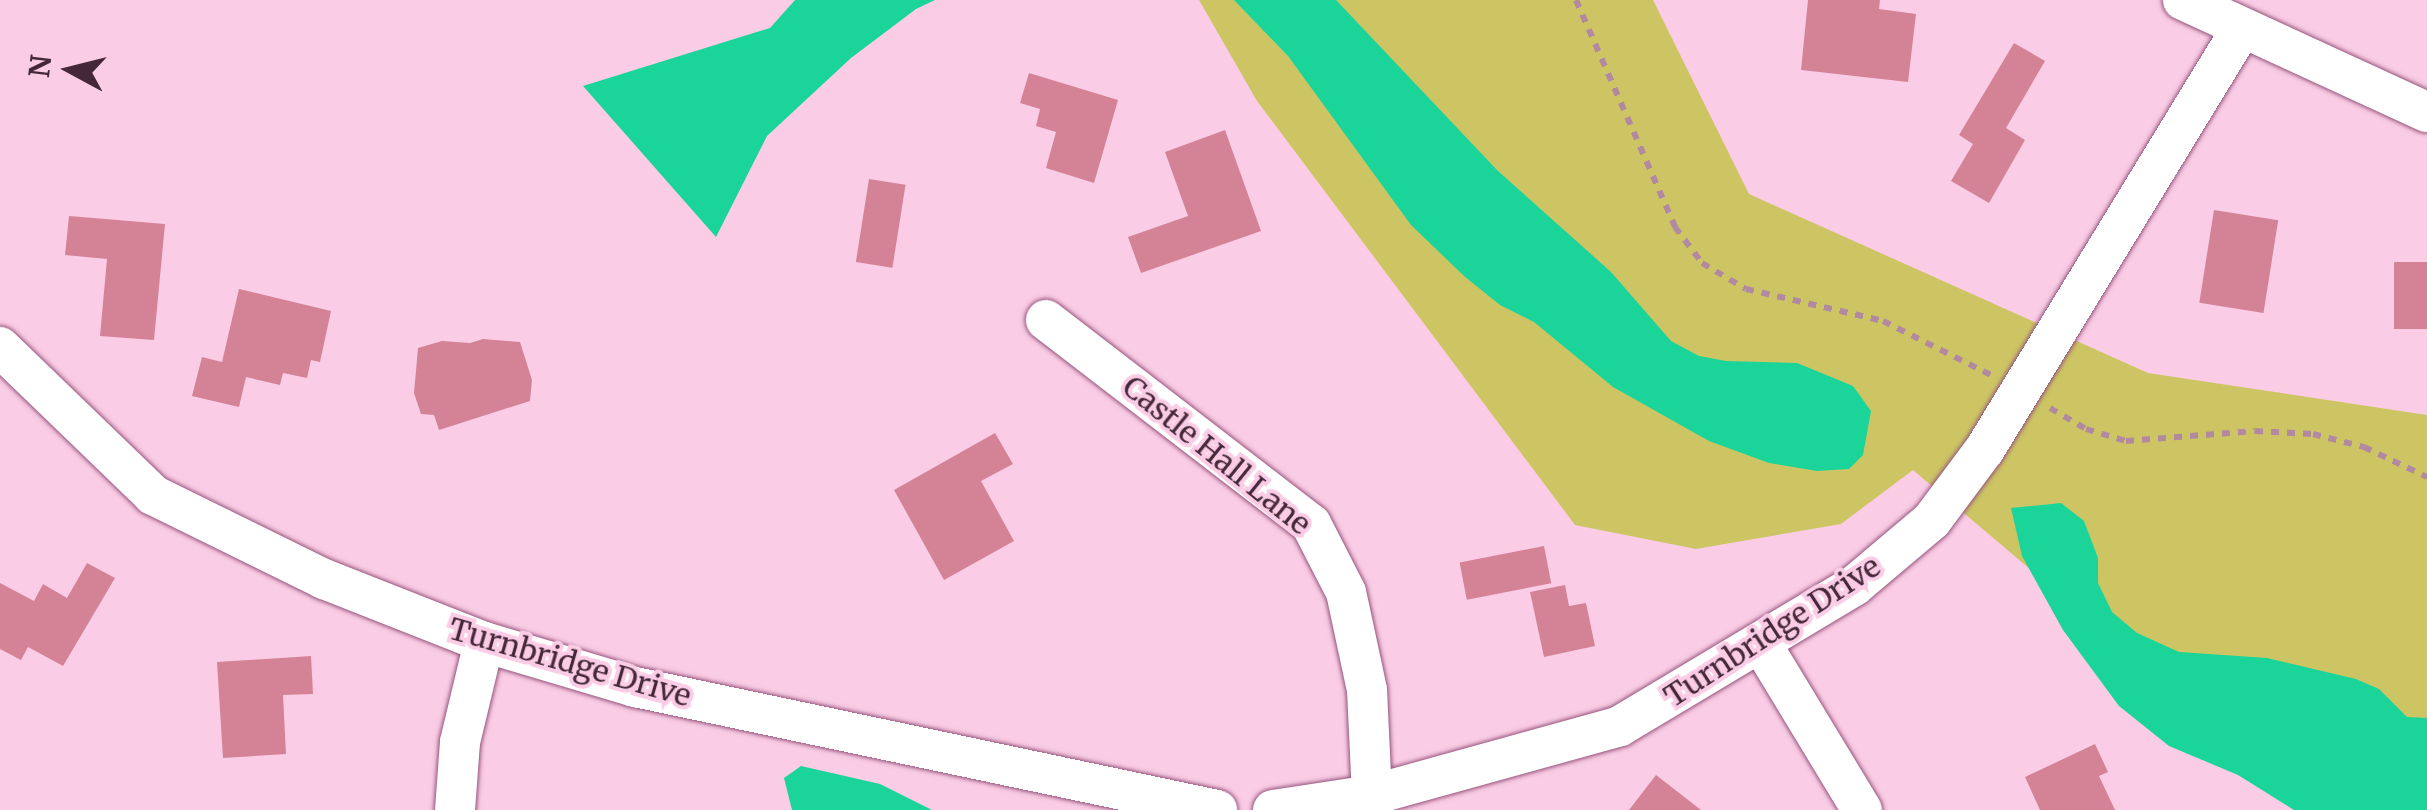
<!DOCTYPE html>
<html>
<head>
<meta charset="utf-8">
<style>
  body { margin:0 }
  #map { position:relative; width:2427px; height:810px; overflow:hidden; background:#facce5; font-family:Merriweather,serif }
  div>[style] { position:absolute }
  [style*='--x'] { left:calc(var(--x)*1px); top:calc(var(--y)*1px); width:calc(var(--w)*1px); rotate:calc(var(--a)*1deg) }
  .green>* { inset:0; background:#cdc564 }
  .water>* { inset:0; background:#1ad49a }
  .building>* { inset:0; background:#d48397; transform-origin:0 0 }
  .path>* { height:6px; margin-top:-3px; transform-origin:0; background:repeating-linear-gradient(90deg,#b18aa0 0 8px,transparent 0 16px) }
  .roads { filter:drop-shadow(0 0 2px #96547c) drop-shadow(0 0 2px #96547c) }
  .minor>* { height:40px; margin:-20px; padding:0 20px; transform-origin:20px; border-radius:20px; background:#fff }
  span { translate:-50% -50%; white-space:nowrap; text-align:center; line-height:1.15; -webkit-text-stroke:8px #facce5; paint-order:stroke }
  .street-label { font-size:30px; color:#442738 }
  .north { position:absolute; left:20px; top:20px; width:100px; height:100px; -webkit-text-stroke:8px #facce5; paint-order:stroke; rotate:277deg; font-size:28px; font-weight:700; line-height:40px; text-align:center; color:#442738 }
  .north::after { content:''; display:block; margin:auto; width:35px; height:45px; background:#442738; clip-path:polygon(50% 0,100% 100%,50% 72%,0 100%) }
</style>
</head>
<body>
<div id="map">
  <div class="green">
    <i style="clip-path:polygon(1199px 0,1653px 0,1749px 194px,2148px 373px,2427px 415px,2427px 810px,2181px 697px,1913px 470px,1841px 524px,1696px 549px,1575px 525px,1257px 101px)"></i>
  </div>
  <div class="water">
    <i style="clip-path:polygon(795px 0,935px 0,916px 9px,851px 58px,767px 136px,716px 237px,583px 86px,770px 28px)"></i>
    <i style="clip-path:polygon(1234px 0,1336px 0,1497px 170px,1611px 272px,1671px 341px,1699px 356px,1726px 361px,1797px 363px,1853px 386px,1871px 411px,1863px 455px,1849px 469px,1817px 471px,1769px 463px,1709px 441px,1613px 387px,1534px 322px,1500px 305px,1464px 276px,1411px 225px,1288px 56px)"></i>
    <i style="clip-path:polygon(2061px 503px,2084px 521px,2098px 558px,2098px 583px,2112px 612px,2137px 633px,2179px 652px,2267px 658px,2356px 679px,2379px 689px,2407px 717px,2427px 718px,2427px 810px,2294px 810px,2238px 775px,2169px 746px,2119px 706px,2063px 630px,2022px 556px,2011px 508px)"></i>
    <i style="clip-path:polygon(801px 766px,880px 784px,932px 810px,792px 810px,784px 778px)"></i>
  </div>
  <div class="building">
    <i style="clip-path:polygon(1808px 0,1880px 0,1879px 9px,1916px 14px,1908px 82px,1801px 70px)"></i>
    <i style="clip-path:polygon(2014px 43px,2045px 61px,2006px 128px,2025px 140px,1989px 203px,1951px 181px,1973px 144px,1959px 135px)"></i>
    <i style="clip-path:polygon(1029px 73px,1118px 100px,1094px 183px,1046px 168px,1056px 132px,1036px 126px,1040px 109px,1020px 103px)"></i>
    <i style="clip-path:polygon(1225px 130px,1261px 231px,1141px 273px,1128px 237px,1188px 216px,1165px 152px)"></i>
    <i style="left:869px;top:179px;width:37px;height:84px;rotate:9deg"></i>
    <i style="left:2214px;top:210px;width:65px;height:94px;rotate:9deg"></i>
    <i style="clip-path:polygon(69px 216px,165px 224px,154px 340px,100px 336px,107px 259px,65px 255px)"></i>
    <i style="left:2427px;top:262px;width:67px;height:33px;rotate:90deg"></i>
    <i style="clip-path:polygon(239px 289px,331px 311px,320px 362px,311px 360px,307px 378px,283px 373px,280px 385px,246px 377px,239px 407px,192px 396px,202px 357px,222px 362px)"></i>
    <i style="clip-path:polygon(483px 339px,520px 342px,532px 380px,530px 401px,439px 430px,434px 415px,421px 414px,414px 393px,418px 348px,442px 341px,470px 343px)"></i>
    <i style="clip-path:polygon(995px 433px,1013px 464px,981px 481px,1014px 541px,944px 580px,894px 490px)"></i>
    <i style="left:1544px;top:546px;width:38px;height:86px;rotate:79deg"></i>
    <i style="clip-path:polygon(87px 563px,115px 578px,63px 666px,28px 647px,21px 660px,0 649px,0 583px,34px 601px,43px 584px,67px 598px)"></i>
    <i style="clip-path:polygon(1565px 585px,1569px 606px,1586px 603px,1595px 646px,1544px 657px,1530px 592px)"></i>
    <i style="clip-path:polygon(311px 656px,313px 694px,283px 695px,286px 754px,223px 758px,217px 662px)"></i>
    <i style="clip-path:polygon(2095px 744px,2108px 772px,2099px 776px,2115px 810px,2040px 810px,2025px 777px)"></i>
    <i style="clip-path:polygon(1656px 775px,1701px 810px,1629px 810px)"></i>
  </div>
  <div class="path">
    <i style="--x:1576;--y:0;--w:248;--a:66.4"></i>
    <i style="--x:1675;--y:227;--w:45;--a:53.1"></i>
    <i style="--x:1702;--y:263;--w:51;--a:30.6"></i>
    <i style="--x:1746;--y:289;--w:141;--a:13.1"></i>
    <i style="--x:1883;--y:321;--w:121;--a:26.6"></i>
    <i style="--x:2050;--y:408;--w:42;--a:30.3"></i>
    <i style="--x:2086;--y:429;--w:42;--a:16.7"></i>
    <i style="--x:2126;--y:441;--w:129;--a:-4.4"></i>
    <i style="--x:2255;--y:431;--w:58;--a:3"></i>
    <i style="--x:2313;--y:434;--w:53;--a:14.3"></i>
    <i style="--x:2364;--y:447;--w:70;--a:25.5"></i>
  </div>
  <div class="roads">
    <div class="minor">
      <i style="--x:2183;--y:0;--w:268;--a:24.7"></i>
      <i style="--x:1046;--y:320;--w:334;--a:37.6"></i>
      <i style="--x:1311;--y:524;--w:76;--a:62.8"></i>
      <i style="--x:1346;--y:592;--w:100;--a:77.9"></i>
      <i style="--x:1367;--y:690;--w:105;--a:87.3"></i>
      <i style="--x:0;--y:347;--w:213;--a:44"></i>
      <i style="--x:153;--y:495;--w:191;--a:26.2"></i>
      <i style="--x:324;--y:579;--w:172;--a:21.5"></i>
      <i style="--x:484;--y:642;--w:158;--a:16.6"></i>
      <i style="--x:635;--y:687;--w:595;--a:11.93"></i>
      <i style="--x:1762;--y:645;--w:193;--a:58.8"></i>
      <i style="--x:455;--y:810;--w:68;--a:-85.8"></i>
      <i style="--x:460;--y:742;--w:103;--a:-76.5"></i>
      <i style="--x:1273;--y:810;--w:100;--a:-8.6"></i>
      <i style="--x:1372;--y:795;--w:257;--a:-15.5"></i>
      <i style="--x:1620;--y:726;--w:273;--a:-30.9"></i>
      <i style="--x:1854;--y:586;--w:102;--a:-40.2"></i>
      <i style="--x:1932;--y:520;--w:89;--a:-53.3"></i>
      <i style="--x:1985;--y:449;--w:492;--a:-58.6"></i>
    </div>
  </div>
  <div class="street-label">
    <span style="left:1217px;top:455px;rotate:39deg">Castle Hall Lane</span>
    <span style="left:1772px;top:631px;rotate:-33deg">Turnbridge Drive</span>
    <span style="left:570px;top:662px;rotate:16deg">Turnbridge Drive</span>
  </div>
  <div class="north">N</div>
</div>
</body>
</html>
